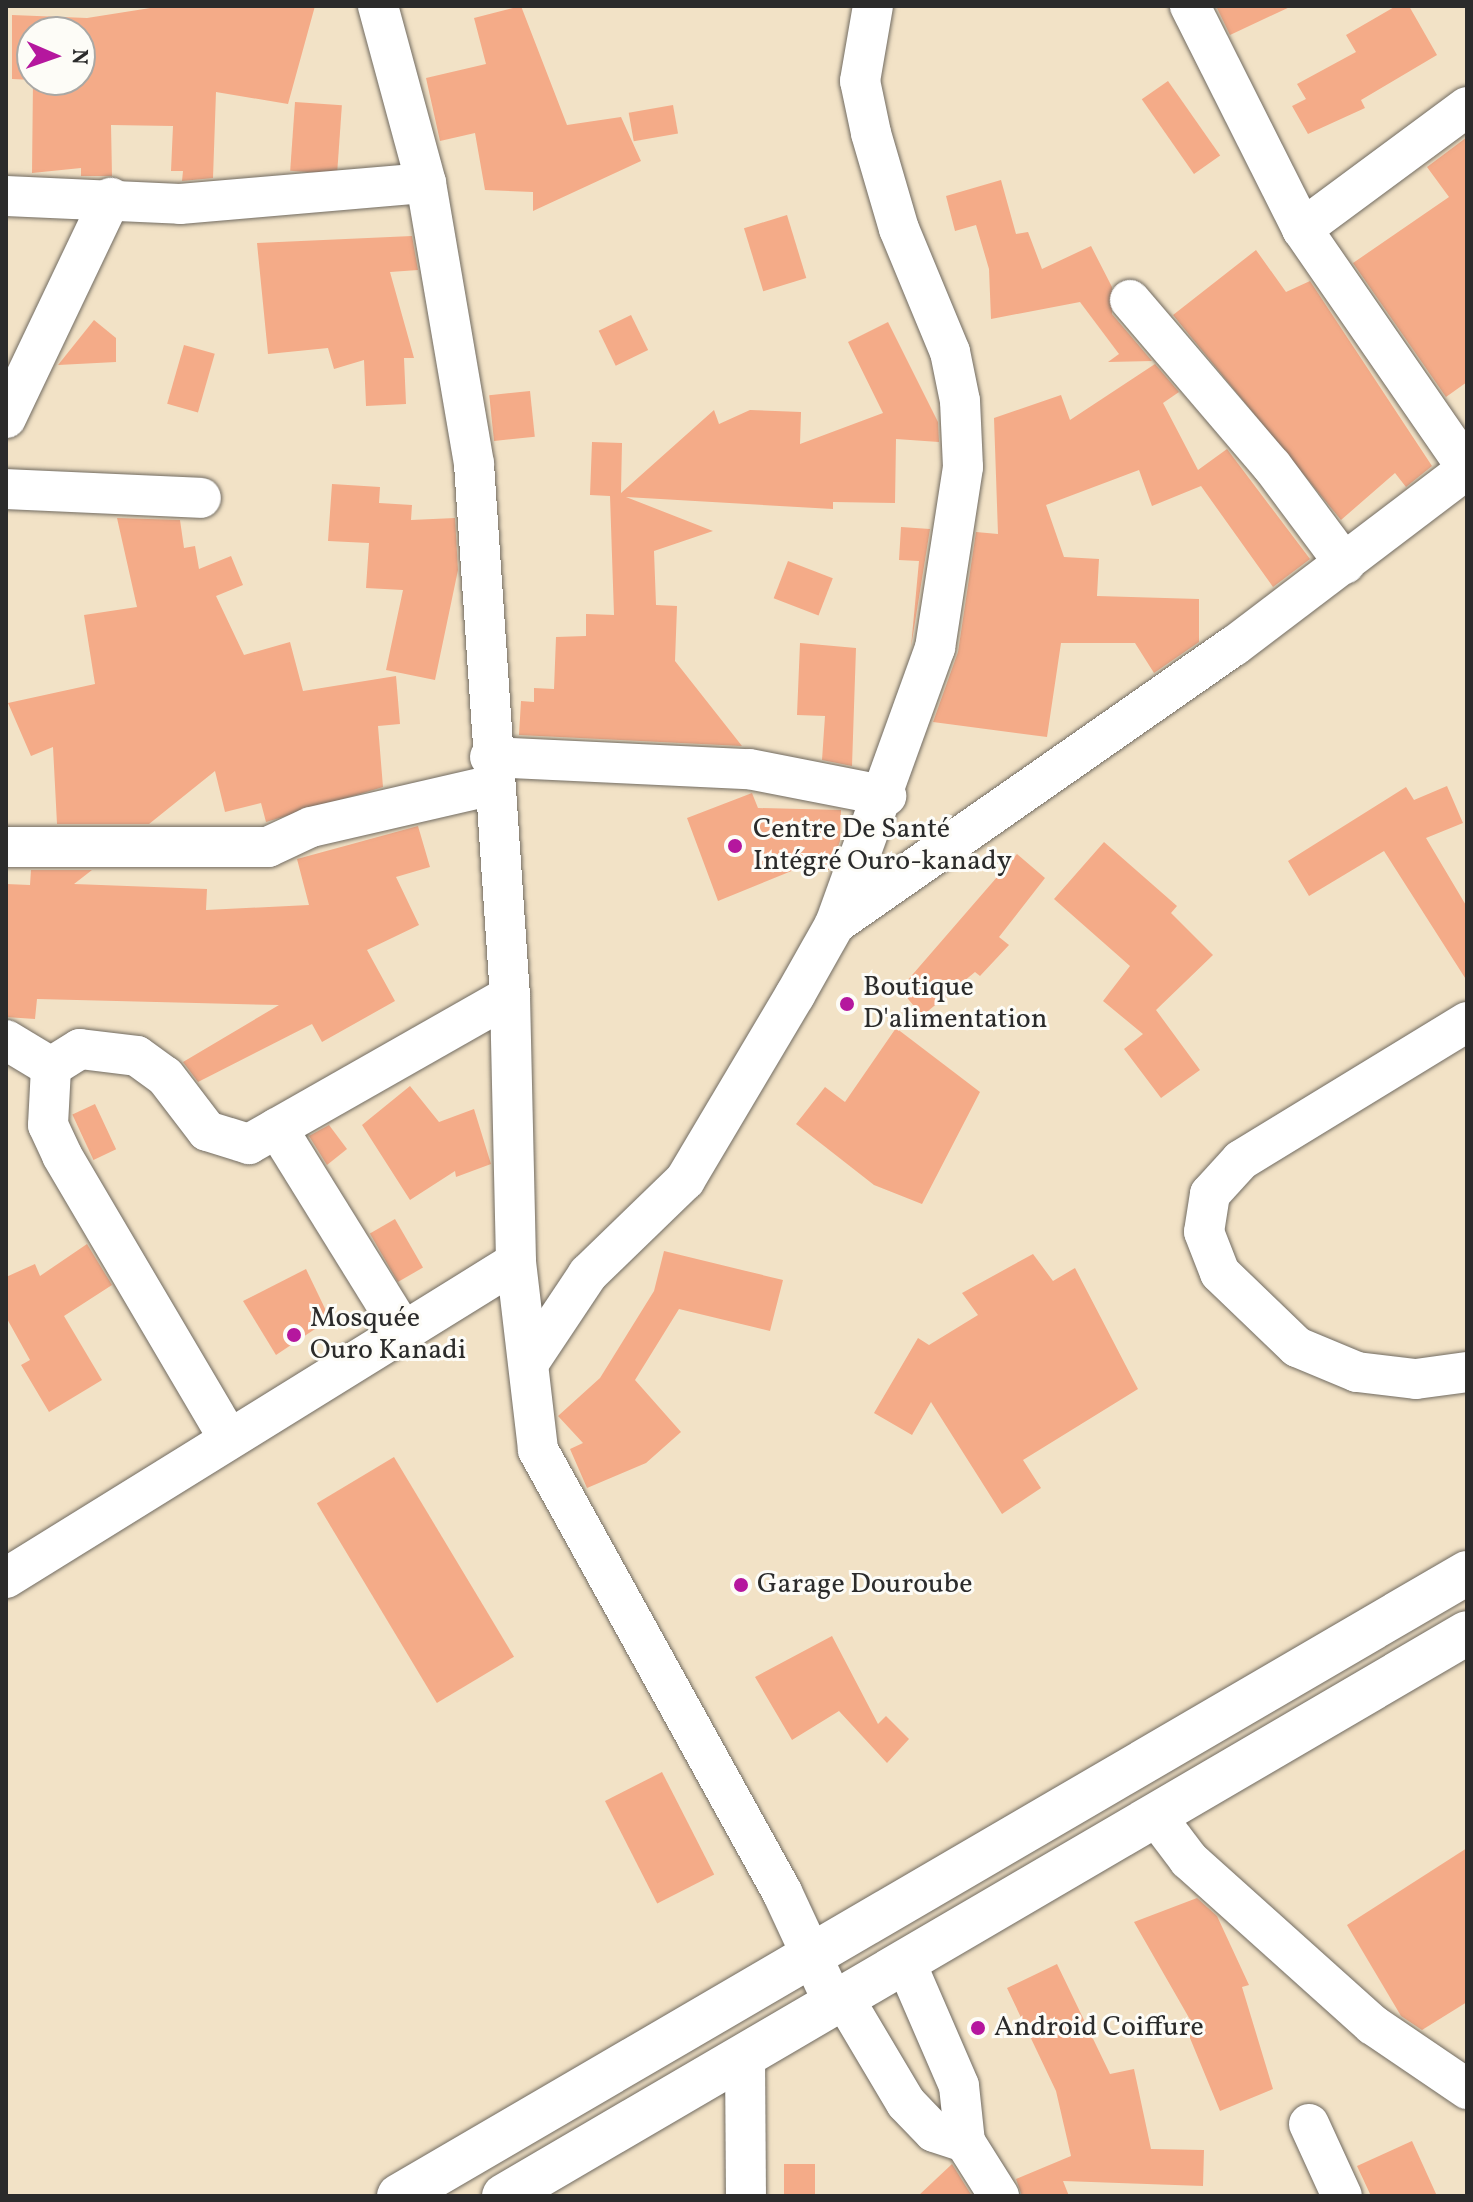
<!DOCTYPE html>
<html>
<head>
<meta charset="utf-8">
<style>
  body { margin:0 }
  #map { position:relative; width:1473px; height:2202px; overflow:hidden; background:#f2e2c6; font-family:Vollkorn,serif }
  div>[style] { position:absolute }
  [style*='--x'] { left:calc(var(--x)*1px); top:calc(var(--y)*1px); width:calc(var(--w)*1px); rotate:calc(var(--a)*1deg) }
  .building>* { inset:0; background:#f4ab88; transform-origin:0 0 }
  .roads { filter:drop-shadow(0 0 2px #716b61) drop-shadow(0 0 2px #716b61) }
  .street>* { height:40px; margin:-20px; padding:0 20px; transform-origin:20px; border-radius:20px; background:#fff }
  .primary>* { height:44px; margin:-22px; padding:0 22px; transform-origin:22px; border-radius:22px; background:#fff }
  .dots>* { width:22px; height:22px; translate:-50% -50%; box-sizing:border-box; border:4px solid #fdfcf7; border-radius:50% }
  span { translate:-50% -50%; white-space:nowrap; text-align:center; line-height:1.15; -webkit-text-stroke:6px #fdfcf7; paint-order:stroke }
  .poi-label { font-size:28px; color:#2b2b2b }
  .left { translate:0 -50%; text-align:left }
  .frame { position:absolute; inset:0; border:8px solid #2b2b2b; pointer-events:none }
  .north { position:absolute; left:16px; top:16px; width:80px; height:80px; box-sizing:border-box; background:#fdfcf7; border:2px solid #a9a8a5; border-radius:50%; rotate:92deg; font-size:22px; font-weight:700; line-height:32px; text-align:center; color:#2b2b2b }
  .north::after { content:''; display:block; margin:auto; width:28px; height:36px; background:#b5179e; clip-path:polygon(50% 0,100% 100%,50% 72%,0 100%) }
</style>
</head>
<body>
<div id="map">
  <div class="building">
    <i style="clip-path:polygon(evenodd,163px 6px,315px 6px,288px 104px,216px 92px,213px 178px,182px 181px,183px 171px,171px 171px,173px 126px,111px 125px,112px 176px,81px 176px,81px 168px,32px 173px,33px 80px,12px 79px,12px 15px,87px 18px,163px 6px,32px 32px,80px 32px,80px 80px,32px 80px,32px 32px)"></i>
    <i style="clip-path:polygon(521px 6px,567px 125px,621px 117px,641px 161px,533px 211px,533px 192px,485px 190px,475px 133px,440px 141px,426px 78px,486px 64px,474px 18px)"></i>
    <i style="clip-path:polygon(1216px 6px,1292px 6px,1230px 35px)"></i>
    <i style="clip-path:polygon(1396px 6px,1409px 6px,1437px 55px,1361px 100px,1365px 108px,1308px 134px,1292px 106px,1306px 99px,1297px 84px,1356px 52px,1346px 35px)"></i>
    <i style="left:1168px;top:81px;width:91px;height:32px;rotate:55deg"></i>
    <i style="left:295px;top:102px;width:47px;height:69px;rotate:4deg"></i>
    <i style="left:673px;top:105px;width:29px;height:45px;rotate:80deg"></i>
    <i style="clip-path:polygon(1467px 137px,1467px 382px,1446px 397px,1353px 263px,1449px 197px,1427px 167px)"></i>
    <i style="clip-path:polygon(1001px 180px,1016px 234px,1028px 232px,1042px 269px,1091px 246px,1112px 287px,1112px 314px,1152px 361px,1108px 362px,1119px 354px,1080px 302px,991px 319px,989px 269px,976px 225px,955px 231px,946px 196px)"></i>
    <i style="left:787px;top:215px;width:66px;height:45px;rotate:73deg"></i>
    <i style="clip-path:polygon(412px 236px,418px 270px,390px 272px,414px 358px,404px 358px,406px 404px,366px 406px,364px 360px,334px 369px,328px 348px,268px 354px,257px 243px)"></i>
    <i style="clip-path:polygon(1256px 250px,1286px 292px,1310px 281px,1432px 466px,1406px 487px,1395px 473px,1341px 520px,1173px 315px)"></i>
    <i style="left:631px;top:315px;width:39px;height:36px;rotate:64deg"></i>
    <i style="clip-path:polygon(94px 320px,116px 338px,116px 362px,58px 365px)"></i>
    <i style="clip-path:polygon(888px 322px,938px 422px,939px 442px,896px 439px,895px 503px,833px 502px,833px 509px,626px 497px,713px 531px,654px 551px,656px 605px,677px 606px,675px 661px,742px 746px,519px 735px,521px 701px,534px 702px,534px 688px,554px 689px,556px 637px,586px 636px,586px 614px,614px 615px,610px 496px,590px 495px,592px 442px,622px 443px,621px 493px,714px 410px,719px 424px,750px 410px,801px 412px,800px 444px,883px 413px,848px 342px)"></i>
    <i style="left:184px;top:345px;width:32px;height:61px;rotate:16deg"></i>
    <i style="clip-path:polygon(1155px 364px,1179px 392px,1163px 403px,1198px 470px,1227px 449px,1310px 559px,1273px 587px,1201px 486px,1152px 506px,1139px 470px,1046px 505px,1064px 557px,1099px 559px,1097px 596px,1199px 599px,1199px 642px,1154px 673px,1135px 643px,1061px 643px,1047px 737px,933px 722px,958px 652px,976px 532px,998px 534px,994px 418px,1061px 395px,1070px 420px)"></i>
    <i style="left:530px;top:391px;width:46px;height:41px;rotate:84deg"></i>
    <i style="clip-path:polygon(332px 484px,380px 487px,379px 503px,412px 505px,411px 520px,455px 518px,458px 570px,435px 680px,386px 670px,403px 590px,366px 588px,369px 543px,328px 541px)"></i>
    <i style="clip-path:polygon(117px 518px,180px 520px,184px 548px,195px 546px,199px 569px,231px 556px,243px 585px,216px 596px,244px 655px,290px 642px,303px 691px,396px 676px,400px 724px,378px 726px,383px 787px,266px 822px,261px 803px,225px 812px,215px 771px,149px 824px,57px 824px,53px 747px,31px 756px,8px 703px,95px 684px,84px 615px,137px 607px)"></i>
    <i style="clip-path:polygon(901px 527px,930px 529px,911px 647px,919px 561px,899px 560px)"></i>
    <i style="left:788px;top:561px;width:48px;height:40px;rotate:21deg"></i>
    <i style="clip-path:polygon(800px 643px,856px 648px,852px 766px,822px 760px,825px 716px,797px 715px)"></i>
    <i style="clip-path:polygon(1447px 786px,1463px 823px,1426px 838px,1467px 907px,1467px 981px,1384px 851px,1309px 896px,1288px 861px,1406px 787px,1414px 800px)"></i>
    <i style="clip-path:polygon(752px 793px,758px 808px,841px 810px,840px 841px,830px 870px,794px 870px,718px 901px,687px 818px)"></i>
    <i style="clip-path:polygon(418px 826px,430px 867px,396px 877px,419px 925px,367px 950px,395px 1001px,322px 1042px,312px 1024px,198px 1082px,183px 1062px,279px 1005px,37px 999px,35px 1019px,6px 1017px,6px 884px,30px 885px,31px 870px,92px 870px,74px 884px,207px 889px,206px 910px,309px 905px,297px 859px)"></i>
    <i style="clip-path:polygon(1104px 842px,1177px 906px,1171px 913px,1213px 955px,1156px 1010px,1200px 1070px,1161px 1098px,1124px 1049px,1143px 1034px,1103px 1001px,1130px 966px,1054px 899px)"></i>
    <i style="clip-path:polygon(1017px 854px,1045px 878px,999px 937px,1009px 945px,980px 976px,975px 972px,922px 1016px,900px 989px)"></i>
    <i style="clip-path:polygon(896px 1028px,980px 1092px,922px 1204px,874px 1185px,796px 1124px,825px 1087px,845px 1102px)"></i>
    <i style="clip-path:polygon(410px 1086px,439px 1122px,474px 1109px,491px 1164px,456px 1177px,455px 1171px,410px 1200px,362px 1125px)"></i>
    <i style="left:95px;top:1104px;width:50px;height:25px;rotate:65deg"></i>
    <i style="clip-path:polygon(329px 1125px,347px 1149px,327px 1165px,309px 1136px)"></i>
    <i style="left:395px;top:1219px;width:56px;height:29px;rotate:60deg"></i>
    <i style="clip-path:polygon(87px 1244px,112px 1285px,64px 1316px,102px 1380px,49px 1412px,21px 1365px,30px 1360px,6px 1317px,6px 1277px,35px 1264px,40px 1276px)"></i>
    <i style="clip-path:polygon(664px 1251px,783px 1280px,770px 1331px,679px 1309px,635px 1380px,681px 1432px,646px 1463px,587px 1488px,570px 1449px,583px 1443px,558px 1416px,600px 1378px,654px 1291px)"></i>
    <i style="clip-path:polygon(1033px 1254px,1053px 1281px,1075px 1268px,1138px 1389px,1023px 1460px,1041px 1488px,1002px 1514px,931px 1402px,912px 1435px,874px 1413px,918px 1338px,929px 1345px,978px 1315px,962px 1293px)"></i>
    <i style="clip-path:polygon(306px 1269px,330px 1319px,276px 1355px,243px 1301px)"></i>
    <i style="left:394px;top:1457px;width:233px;height:90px;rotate:59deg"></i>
    <i style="clip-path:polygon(832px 1636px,878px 1724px,886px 1716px,909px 1739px,887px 1763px,839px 1711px,792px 1740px,755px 1677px)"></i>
    <i style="left:662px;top:1772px;width:115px;height:64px;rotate:63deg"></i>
    <i style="clip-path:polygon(1467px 1848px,1467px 2002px,1422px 2030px,1401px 2016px,1347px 1925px)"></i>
    <i style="clip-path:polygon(1197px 1898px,1217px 1916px,1249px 1985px,1242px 1987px,1273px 2089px,1220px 2111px,1185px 2026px,1192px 2023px,1134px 1922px)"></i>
    <i style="clip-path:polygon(1057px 1964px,1110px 2074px,1134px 2069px,1151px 2149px,1204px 2150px,1203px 2186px,1063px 2181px,1069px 2196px,1022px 2196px,1016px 2179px,1071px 2156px,1056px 2091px,1007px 1988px)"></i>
    <i style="clip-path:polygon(1412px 2141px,1437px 2196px,1371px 2196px,1357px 2166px)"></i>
    <i style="left:784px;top:2164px;width:31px;height:31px"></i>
    <i style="clip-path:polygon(952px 2164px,972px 2196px,918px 2196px)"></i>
  </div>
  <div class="roads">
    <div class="street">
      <i style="--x:378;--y:6;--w:183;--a:74.8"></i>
      <i style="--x:426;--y:183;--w:285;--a:80.3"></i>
      <i style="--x:474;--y:464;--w:533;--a:86.13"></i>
      <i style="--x:510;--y:996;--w:266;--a:88.7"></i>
      <i style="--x:516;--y:1262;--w:189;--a:83.3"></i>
      <i style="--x:538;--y:1450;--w:505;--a:61.1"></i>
      <i style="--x:782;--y:1892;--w:121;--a:65.1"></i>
      <i style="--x:1190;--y:6;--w:250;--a:63.3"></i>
      <i style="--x:1302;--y:229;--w:290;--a:55.4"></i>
      <i style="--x:6;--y:196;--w:174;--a:2.6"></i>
      <i style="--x:180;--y:204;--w:247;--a:-4.9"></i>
      <i style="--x:1302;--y:229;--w:205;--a:-36.5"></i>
      <i style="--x:1130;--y:300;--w:218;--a:49.5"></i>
      <i style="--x:1272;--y:466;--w:122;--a:53.3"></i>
      <i style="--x:6;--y:418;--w:244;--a:-64.5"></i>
      <i style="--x:6;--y:489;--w:195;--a:2.6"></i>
      <i style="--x:490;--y:757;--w:259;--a:2.7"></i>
      <i style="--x:749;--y:769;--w:140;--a:11.1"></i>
      <i style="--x:6;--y:847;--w:262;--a:0"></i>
      <i style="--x:268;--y:847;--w:47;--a:-24.9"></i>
      <i style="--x:311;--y:827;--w:187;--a:-13"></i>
      <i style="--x:835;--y:924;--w:486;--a:-34.9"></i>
      <i style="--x:1234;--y:646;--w:293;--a:-37.2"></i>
      <i style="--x:1467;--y:1022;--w:265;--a:148.6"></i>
      <i style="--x:1241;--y:1160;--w:46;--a:132.4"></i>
      <i style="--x:1210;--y:1194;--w:38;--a:99"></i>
      <i style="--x:1204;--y:1232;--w:44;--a:68.7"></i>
      <i style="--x:1220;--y:1273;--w:107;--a:43.9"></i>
      <i style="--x:1297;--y:1347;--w:65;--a:22.6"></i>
      <i style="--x:1357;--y:1372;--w:59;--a:6.8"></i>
      <i style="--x:1416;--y:1379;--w:51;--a:-7.8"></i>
      <i style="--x:6;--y:1040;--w:52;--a:31"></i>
      <i style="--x:277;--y:1128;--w:239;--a:58.2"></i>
      <i style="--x:530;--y:1361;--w:105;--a:-56.3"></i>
      <i style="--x:588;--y:1274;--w:135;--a:-44.1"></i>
      <i style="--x:685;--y:1180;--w:215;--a:-59.3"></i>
      <i style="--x:795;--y:995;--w:81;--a:-60.6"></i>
      <i style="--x:835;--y:924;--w:294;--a:-70.1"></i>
      <i style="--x:935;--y:648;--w:183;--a:-81.2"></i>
      <i style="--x:963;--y:467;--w:66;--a:-92.6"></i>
      <i style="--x:960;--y:401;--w:50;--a:-101.5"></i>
      <i style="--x:950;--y:352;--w:133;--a:-112.5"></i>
      <i style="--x:899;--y:229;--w:100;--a:-106.3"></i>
      <i style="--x:871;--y:133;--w:53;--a:-101.9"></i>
      <i style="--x:860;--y:81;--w:76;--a:-80.2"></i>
      <i style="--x:229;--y:1439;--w:329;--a:-120.5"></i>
      <i style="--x:62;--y:1155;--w:33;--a:-115"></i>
      <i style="--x:48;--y:1125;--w:58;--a:-87"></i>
      <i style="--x:51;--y:1067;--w:34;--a:-32"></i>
      <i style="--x:80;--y:1049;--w:57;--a:7"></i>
      <i style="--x:137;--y:1056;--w:34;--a:36"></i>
      <i style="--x:165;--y:1076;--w:69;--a:52.6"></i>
      <i style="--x:207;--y:1131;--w:44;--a:17.2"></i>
      <i style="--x:249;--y:1144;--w:300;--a:-29.6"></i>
      <i style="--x:6;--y:1578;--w:600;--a:-31.78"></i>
      <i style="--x:1155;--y:1815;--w:56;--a:52.9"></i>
      <i style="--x:1189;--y:1860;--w:247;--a:41.9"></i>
      <i style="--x:1373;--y:2025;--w:114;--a:34.2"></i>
      <i style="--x:905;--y:1961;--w:136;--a:66.6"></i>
      <i style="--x:959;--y:2086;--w:56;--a:83.9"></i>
      <i style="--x:965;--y:2142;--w:64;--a:57.8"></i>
      <i style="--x:843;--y:1997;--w:123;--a:59.3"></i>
      <i style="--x:906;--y:2103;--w:40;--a:46"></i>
      <i style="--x:934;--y:2132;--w:33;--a:18"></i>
      <i style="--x:745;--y:2055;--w:141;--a:89.6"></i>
      <i style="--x:1309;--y:2124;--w:79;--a:65.4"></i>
    </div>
    <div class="primary">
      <i style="--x:399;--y:2196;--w:1236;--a:-30.26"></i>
      <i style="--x:504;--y:2196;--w:1115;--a:-30.31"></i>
    </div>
  </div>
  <div class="dots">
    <i style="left:735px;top:846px;background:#b5179e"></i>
    <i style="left:847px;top:1004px;background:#b5179e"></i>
    <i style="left:294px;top:1335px;background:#b5179e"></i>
    <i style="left:741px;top:1585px;background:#b5179e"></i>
    <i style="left:978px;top:2028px;background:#b5179e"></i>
  </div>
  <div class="poi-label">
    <span class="left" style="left:753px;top:846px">Centre De Santé<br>Intégré Ouro-kanady</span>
    <span class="left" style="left:863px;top:1004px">Boutique<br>D'alimentation</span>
    <span class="left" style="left:310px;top:1335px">Mosquée<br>Ouro Kanadi</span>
    <span class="left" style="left:757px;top:1585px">Garage Douroube</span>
    <span class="left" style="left:994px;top:2028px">Android Coiffure</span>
  </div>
  <div class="frame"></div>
  <div class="north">N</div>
</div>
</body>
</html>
